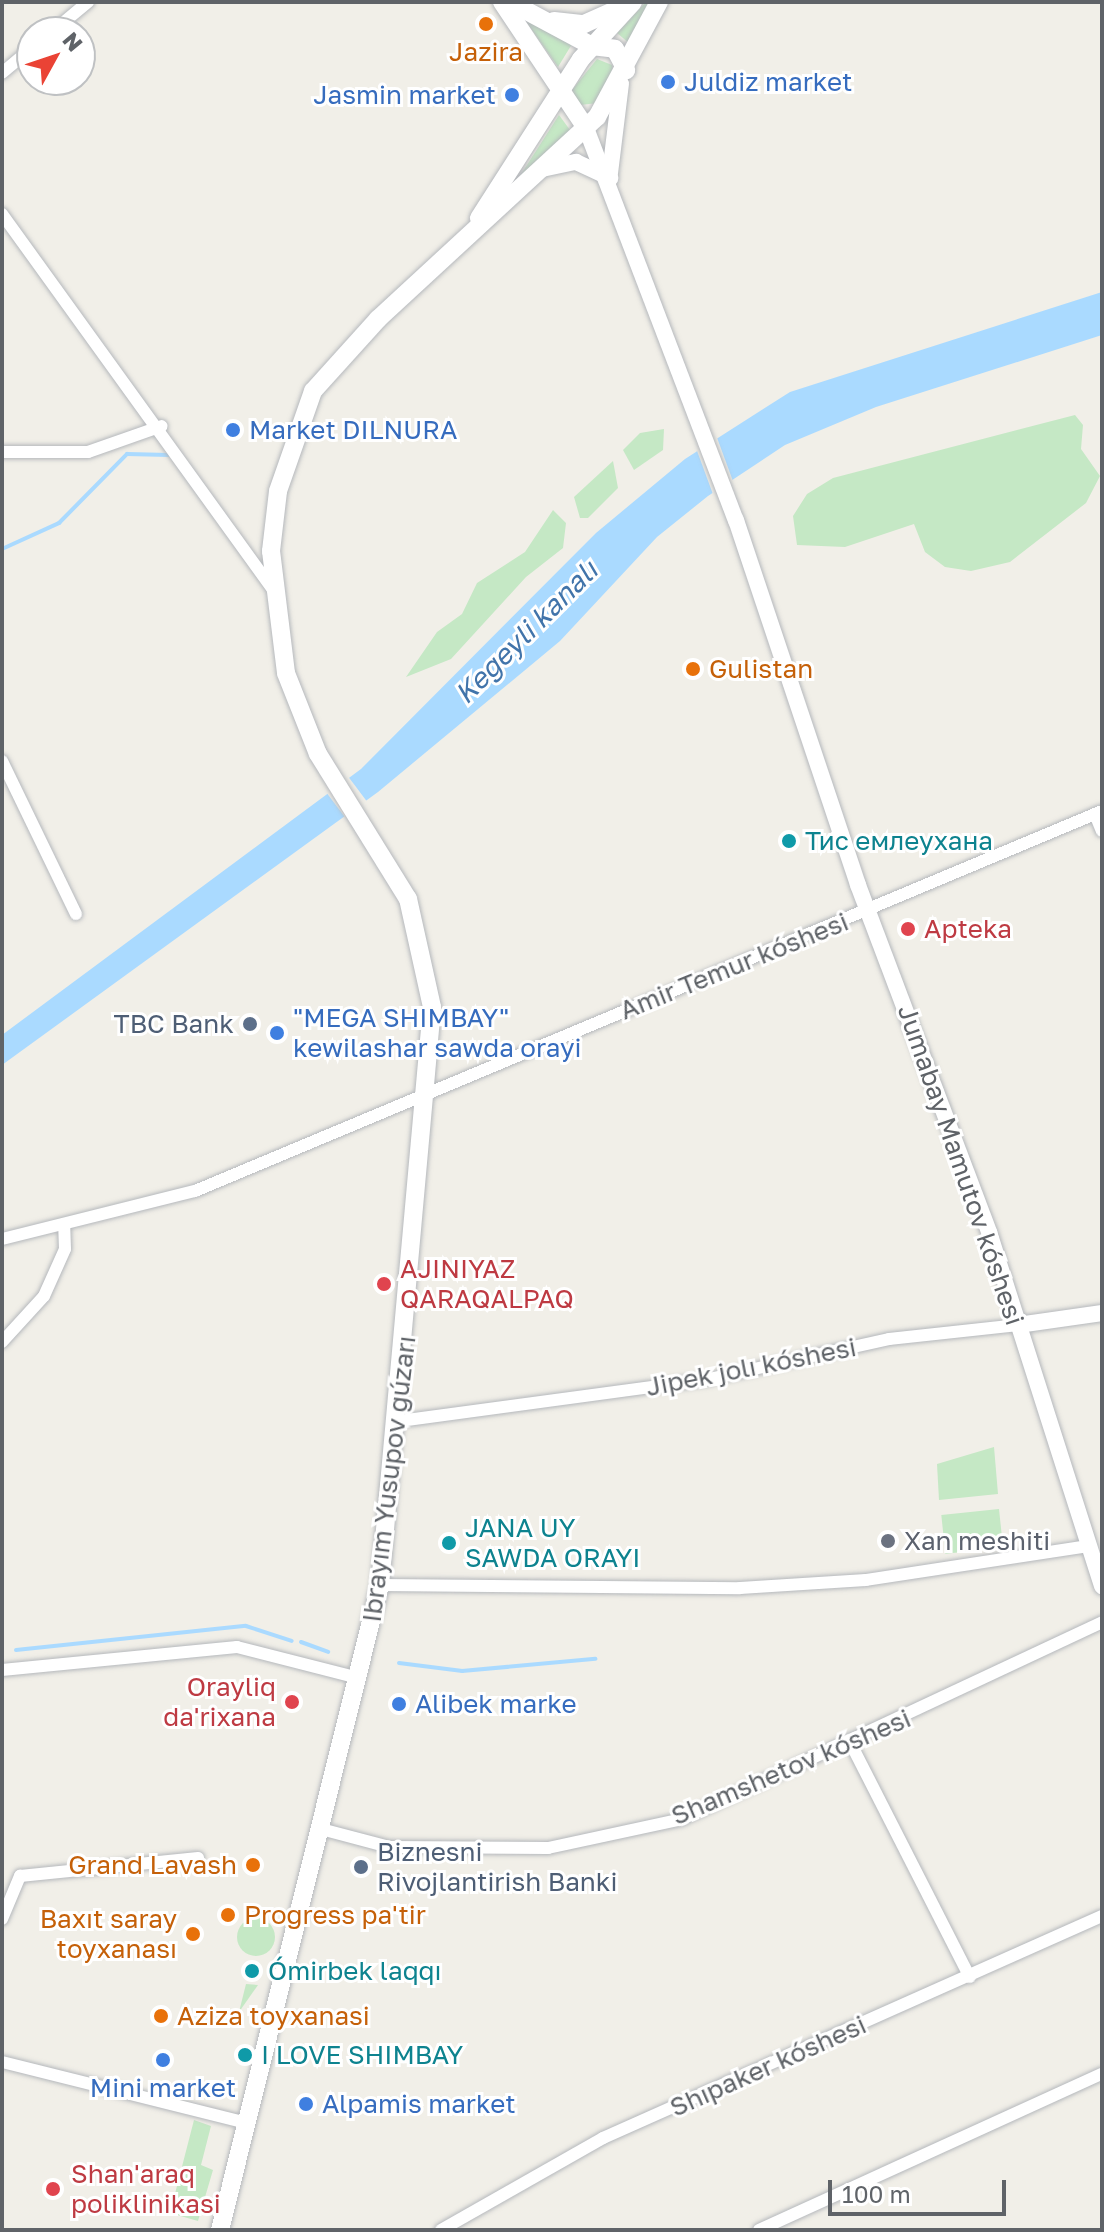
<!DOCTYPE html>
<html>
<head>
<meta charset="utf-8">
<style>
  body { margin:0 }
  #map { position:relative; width:1104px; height:2232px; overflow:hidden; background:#f1efe8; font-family:"Golos Text",sans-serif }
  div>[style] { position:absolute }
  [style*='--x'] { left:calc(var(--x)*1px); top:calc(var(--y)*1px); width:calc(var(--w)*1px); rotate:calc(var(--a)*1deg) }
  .green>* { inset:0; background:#c5e8c5; transform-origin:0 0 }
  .round { border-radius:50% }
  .water>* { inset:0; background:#aadaff }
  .pier>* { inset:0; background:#f1efe8; transform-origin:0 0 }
  .stream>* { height:4px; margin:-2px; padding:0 2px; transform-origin:2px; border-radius:2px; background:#aadaff }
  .roads { filter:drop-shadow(0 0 2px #b5b8bc) drop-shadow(0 0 2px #b5b8bc) }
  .minor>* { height:12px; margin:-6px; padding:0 6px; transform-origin:6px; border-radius:6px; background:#fff }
  .tertiary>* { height:16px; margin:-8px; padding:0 8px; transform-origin:8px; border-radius:8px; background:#fff }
  .secondary>* { height:18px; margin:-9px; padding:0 9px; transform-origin:9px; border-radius:9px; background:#fff }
  .dots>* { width:22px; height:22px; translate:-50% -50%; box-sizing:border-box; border:4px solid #fff; border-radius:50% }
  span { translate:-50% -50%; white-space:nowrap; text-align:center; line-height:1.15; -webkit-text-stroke:6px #fff; paint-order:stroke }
  .food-label { font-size:26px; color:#c56008 }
  .left { translate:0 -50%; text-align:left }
  .right { translate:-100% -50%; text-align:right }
  .shop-label { font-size:26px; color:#366cbe }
  .culture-label { font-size:26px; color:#0d838f }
  .health-label { font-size:26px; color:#be3a42 }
  .street-label { font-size:26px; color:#5f6368 }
  .service-label { font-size:26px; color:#4e5e75 }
  .worship-label { font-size:26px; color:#5b616d }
  .water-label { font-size:28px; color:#4174aa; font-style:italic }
  .frame { position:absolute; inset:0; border:4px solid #5f6368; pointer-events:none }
  .north { position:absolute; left:16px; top:16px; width:80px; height:80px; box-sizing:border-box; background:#fff; border:2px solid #bfc1c3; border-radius:50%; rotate:50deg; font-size:22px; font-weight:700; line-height:32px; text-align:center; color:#5f6368 }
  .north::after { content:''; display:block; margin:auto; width:28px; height:36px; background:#ea4335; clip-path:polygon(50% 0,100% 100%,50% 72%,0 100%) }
  .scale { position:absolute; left:828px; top:2180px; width:178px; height:36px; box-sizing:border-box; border:4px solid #5f6368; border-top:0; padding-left:10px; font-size:24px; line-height:28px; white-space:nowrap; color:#5f6368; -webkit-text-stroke:6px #fff; paint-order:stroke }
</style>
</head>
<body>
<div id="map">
  <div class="green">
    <i style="clip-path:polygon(646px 2px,650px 2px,629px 43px,617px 33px)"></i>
    <i style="clip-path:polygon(525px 20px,572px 44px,558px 67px)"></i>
    <i style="clip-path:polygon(597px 59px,612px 65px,614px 76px,598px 103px,580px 105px,572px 90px)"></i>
    <i style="clip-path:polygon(559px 115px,573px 134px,509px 193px)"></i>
    <i style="clip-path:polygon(1075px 415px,1083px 425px,1081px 449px,1100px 476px,1086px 503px,1010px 562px,971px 571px,945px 567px,925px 552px,914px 524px,845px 547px,797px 545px,793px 516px,807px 494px,833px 478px)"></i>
    <i style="clip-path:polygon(664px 429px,663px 450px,634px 470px,623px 450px,640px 433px)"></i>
    <i style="clip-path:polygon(613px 461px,618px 488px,588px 518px,580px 518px,574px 497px)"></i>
    <i style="clip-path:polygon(553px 510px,566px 523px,563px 548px,526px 577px,451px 659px,406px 677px,437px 632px,462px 614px,477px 583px,525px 552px)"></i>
    <i style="clip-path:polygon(994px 1447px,998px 1494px,939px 1500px,937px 1464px)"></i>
    <i style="left:999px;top:1509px;width:39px;height:58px;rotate:84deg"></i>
    <i class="round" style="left:237px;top:1918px;width:38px;height:38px"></i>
    <i style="clip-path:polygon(246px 1984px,258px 1985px,239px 2012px)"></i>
    <i style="clip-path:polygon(194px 2120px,211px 2126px,201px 2165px,213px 2170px,198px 2221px,170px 2213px)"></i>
  </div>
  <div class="water">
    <i style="clip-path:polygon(1102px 292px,1102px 335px,876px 407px,785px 445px,708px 496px,657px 537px,560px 641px,378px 792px,2px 1065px,2px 1035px,361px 769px,596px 533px,685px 459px,790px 392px)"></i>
  </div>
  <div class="pier">
    <i style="clip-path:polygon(716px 435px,734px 484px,714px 497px,696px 448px)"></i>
    <i style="left:347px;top:775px;width:36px;height:27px;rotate:53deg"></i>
  </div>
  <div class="stream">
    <i style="--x:2;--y:549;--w:63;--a:-24.5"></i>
    <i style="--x:59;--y:523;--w:97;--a:-45.4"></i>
    <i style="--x:127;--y:454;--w:42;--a:1.4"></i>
    <i style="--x:301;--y:1642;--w:29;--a:20"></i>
    <i style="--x:16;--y:1650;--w:231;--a:-6"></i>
    <i style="--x:246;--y:1626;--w:48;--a:18.1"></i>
    <i style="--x:399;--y:1663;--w:64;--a:7.2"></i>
    <i style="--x:462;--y:1671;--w:134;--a:-5.2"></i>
  </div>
  <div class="roads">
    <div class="minor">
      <i style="--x:52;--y:32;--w:47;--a:-39.8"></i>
      <i style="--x:2;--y:73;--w:39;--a:-40"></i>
      <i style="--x:2;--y:214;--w:463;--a:54.2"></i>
      <i style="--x:2;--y:452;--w:86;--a:0"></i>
      <i style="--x:88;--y:452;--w:78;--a:-19.4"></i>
      <i style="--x:2;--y:761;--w:170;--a:64.2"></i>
      <i style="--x:1095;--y:814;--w:18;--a:68"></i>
      <i style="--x:2;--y:1239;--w:199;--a:-14"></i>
      <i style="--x:195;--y:1191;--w:983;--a:-22.73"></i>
      <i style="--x:2;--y:1342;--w:62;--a:-47.6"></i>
      <i style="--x:44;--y:1296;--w:51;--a:-65.9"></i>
      <i style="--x:65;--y:1249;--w:25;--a:-92"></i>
      <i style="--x:400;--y:1421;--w:312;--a:-7.7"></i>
      <i style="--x:709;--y:1379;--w:184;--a:-12.5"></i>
      <i style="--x:889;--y:1339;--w:130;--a:-6.2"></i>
      <i style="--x:380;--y:1585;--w:360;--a:0.5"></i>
      <i style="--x:740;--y:1588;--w:126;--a:-3.6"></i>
      <i style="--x:866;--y:1580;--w:224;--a:-8.7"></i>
      <i style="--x:2;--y:1670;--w:236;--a:-5.6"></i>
      <i style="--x:237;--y:1647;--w:126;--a:14.3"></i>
      <i style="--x:849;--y:1740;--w:266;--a:63"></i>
      <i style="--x:321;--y:1829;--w:70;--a:14.8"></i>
      <i style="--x:389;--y:1847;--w:159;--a:0.4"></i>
      <i style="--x:548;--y:1848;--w:137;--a:-12.2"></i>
      <i style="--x:682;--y:1819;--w:464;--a:-25.1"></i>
      <i style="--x:2;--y:1919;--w:47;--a:-67.3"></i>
      <i style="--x:20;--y:1876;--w:179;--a:-5.8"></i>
      <i style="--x:2;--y:2062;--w:252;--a:14"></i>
      <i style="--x:441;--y:2230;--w:186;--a:-29.6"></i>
      <i style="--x:603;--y:2138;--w:546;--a:-23.98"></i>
      <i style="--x:759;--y:2230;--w:377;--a:-24.5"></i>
    </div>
    <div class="tertiary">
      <i style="--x:586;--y:128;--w:420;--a:69.1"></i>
      <i style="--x:736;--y:520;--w:385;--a:71.5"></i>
      <i style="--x:858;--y:885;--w:371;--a:69.3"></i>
      <i style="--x:989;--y:1232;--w:372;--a:72.3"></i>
      <i style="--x:542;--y:169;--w:35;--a:-12"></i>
      <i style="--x:576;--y:162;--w:38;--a:25"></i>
      <i style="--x:610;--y:173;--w:90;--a:-83"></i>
      <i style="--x:1018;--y:1325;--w:85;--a:-8.1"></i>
    </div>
    <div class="secondary">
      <i style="--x:502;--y:2;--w:151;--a:56.3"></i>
      <i style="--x:510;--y:2;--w:93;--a:28.2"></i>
      <i style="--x:592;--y:46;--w:23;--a:7"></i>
      <i style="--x:615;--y:49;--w:24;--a:62"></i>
      <i style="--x:554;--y:21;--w:30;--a:6"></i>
      <i style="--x:584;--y:24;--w:39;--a:-24"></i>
      <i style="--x:479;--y:218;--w:189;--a:-57.3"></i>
      <i style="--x:581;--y:59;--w:77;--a:-47.6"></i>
      <i style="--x:220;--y:2230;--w:665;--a:-76.07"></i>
      <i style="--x:380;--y:1585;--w:580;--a:-84.86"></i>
      <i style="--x:432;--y:1007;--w:111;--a:-102.5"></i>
      <i style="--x:408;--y:899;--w:171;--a:-121.8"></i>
      <i style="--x:318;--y:754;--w:87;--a:-111.6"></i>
      <i style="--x:286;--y:673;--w:123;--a:-97"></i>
      <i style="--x:271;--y:551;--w:60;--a:-83.3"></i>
      <i style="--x:278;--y:491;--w:106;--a:-70.7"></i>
      <i style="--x:313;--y:391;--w:97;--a:-47.9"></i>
      <i style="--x:378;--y:319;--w:298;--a:-42.7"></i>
      <i style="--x:597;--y:117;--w:131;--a:-61.7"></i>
    </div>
  </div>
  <div class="dots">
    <i style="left:486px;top:24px;background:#e8710a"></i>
    <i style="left:668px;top:82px;background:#3f7fe0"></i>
    <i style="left:512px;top:95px;background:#3f7fe0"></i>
    <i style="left:233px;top:430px;background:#3f7fe0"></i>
    <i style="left:693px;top:669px;background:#e8710a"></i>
    <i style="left:789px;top:841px;background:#0f9aa8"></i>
    <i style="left:908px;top:929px;background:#e0444e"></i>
    <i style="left:250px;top:1024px;background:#5c6f8a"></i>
    <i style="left:277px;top:1033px;background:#3f7fe0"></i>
    <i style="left:384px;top:1284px;background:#e0444e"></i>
    <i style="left:888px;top:1541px;background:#6b7280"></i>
    <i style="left:449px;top:1543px;background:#0f9aa8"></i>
    <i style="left:292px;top:1702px;background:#e0444e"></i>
    <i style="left:399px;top:1704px;background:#3f7fe0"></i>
    <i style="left:253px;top:1865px;background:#e8710a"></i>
    <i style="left:361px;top:1867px;background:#5c6f8a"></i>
    <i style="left:228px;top:1915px;background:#e8710a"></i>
    <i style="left:193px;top:1934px;background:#e8710a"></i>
    <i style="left:252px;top:1971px;background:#0f9aa8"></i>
    <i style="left:161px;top:2016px;background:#e8710a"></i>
    <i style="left:245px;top:2055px;background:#0f9aa8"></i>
    <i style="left:163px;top:2060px;background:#3f7fe0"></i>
    <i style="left:306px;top:2104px;background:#3f7fe0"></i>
    <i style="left:53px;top:2189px;background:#e0444e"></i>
  </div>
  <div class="food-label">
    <span style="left:486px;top:52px">Jazira</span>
    <span class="left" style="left:709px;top:669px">Gulistan</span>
    <span class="right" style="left:237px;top:1865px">Grand Lavash</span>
    <span class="left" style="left:244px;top:1915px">Progress pa'tir</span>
    <span class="right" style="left:177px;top:1934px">Baxıt saray<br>toyxanası</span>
    <span class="left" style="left:177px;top:2016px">Aziza toyxanasi</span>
  </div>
  <div class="shop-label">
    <span class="left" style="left:684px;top:82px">Juldiz market</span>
    <span class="right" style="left:496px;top:95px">Jasmin market</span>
    <span class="left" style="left:249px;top:430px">Market DILNURA</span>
    <span class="left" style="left:293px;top:1033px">"MEGA SHIMBAY"<br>kewilashar sawda orayi</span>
    <span class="left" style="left:415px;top:1704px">Alibek marke</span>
    <span style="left:163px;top:2088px">Mini market</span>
    <span class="left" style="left:322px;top:2104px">Alpamis market</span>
  </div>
  <div class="culture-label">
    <span class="left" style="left:805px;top:841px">Тис емлеухана</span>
    <span class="left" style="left:465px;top:1543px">JANA UY<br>SAWDA ORAYI</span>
    <span class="left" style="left:268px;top:1971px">Ómirbek laqqı</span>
    <span class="left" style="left:261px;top:2055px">I LOVE SHIMBAY</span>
  </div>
  <div class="health-label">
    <span class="left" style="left:924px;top:929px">Apteka</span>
    <span class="left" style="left:400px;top:1284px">AJINIYAZ<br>QARAQALPAQ</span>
    <span class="right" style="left:276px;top:1702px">Orayliq<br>da'rixana</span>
    <span class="left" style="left:71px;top:2189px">Shan'araq<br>poliklinikasi</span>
  </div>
  <div class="street-label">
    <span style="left:734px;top:966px;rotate:-22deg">Amir Temur kóshesi</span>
    <span style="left:961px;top:1165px;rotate:71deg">Jumabay Mamutov kóshesi</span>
    <span style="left:751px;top:1367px;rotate:-11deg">Jipek jolı kóshesi</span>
    <span style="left:389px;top:1479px;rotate:-83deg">Ibrayım Yusupov gúzarı</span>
    <span style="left:791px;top:1767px;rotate:-23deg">Shamshetov kóshesi</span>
    <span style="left:768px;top:2066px;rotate:-24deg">Shıpaker kóshesi</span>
  </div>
  <div class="service-label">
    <span class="right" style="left:234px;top:1024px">TBC Bank</span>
    <span class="left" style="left:377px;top:1867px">Biznesni<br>Rivojlantirish Banki</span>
  </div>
  <div class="worship-label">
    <span class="left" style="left:904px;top:1541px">Xan meshiti</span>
  </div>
  <div class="water-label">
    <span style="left:526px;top:632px;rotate:-45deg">Kegeyli kanalı</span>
  </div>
  <div class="frame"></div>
  <div class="north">N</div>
  <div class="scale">100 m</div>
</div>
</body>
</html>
